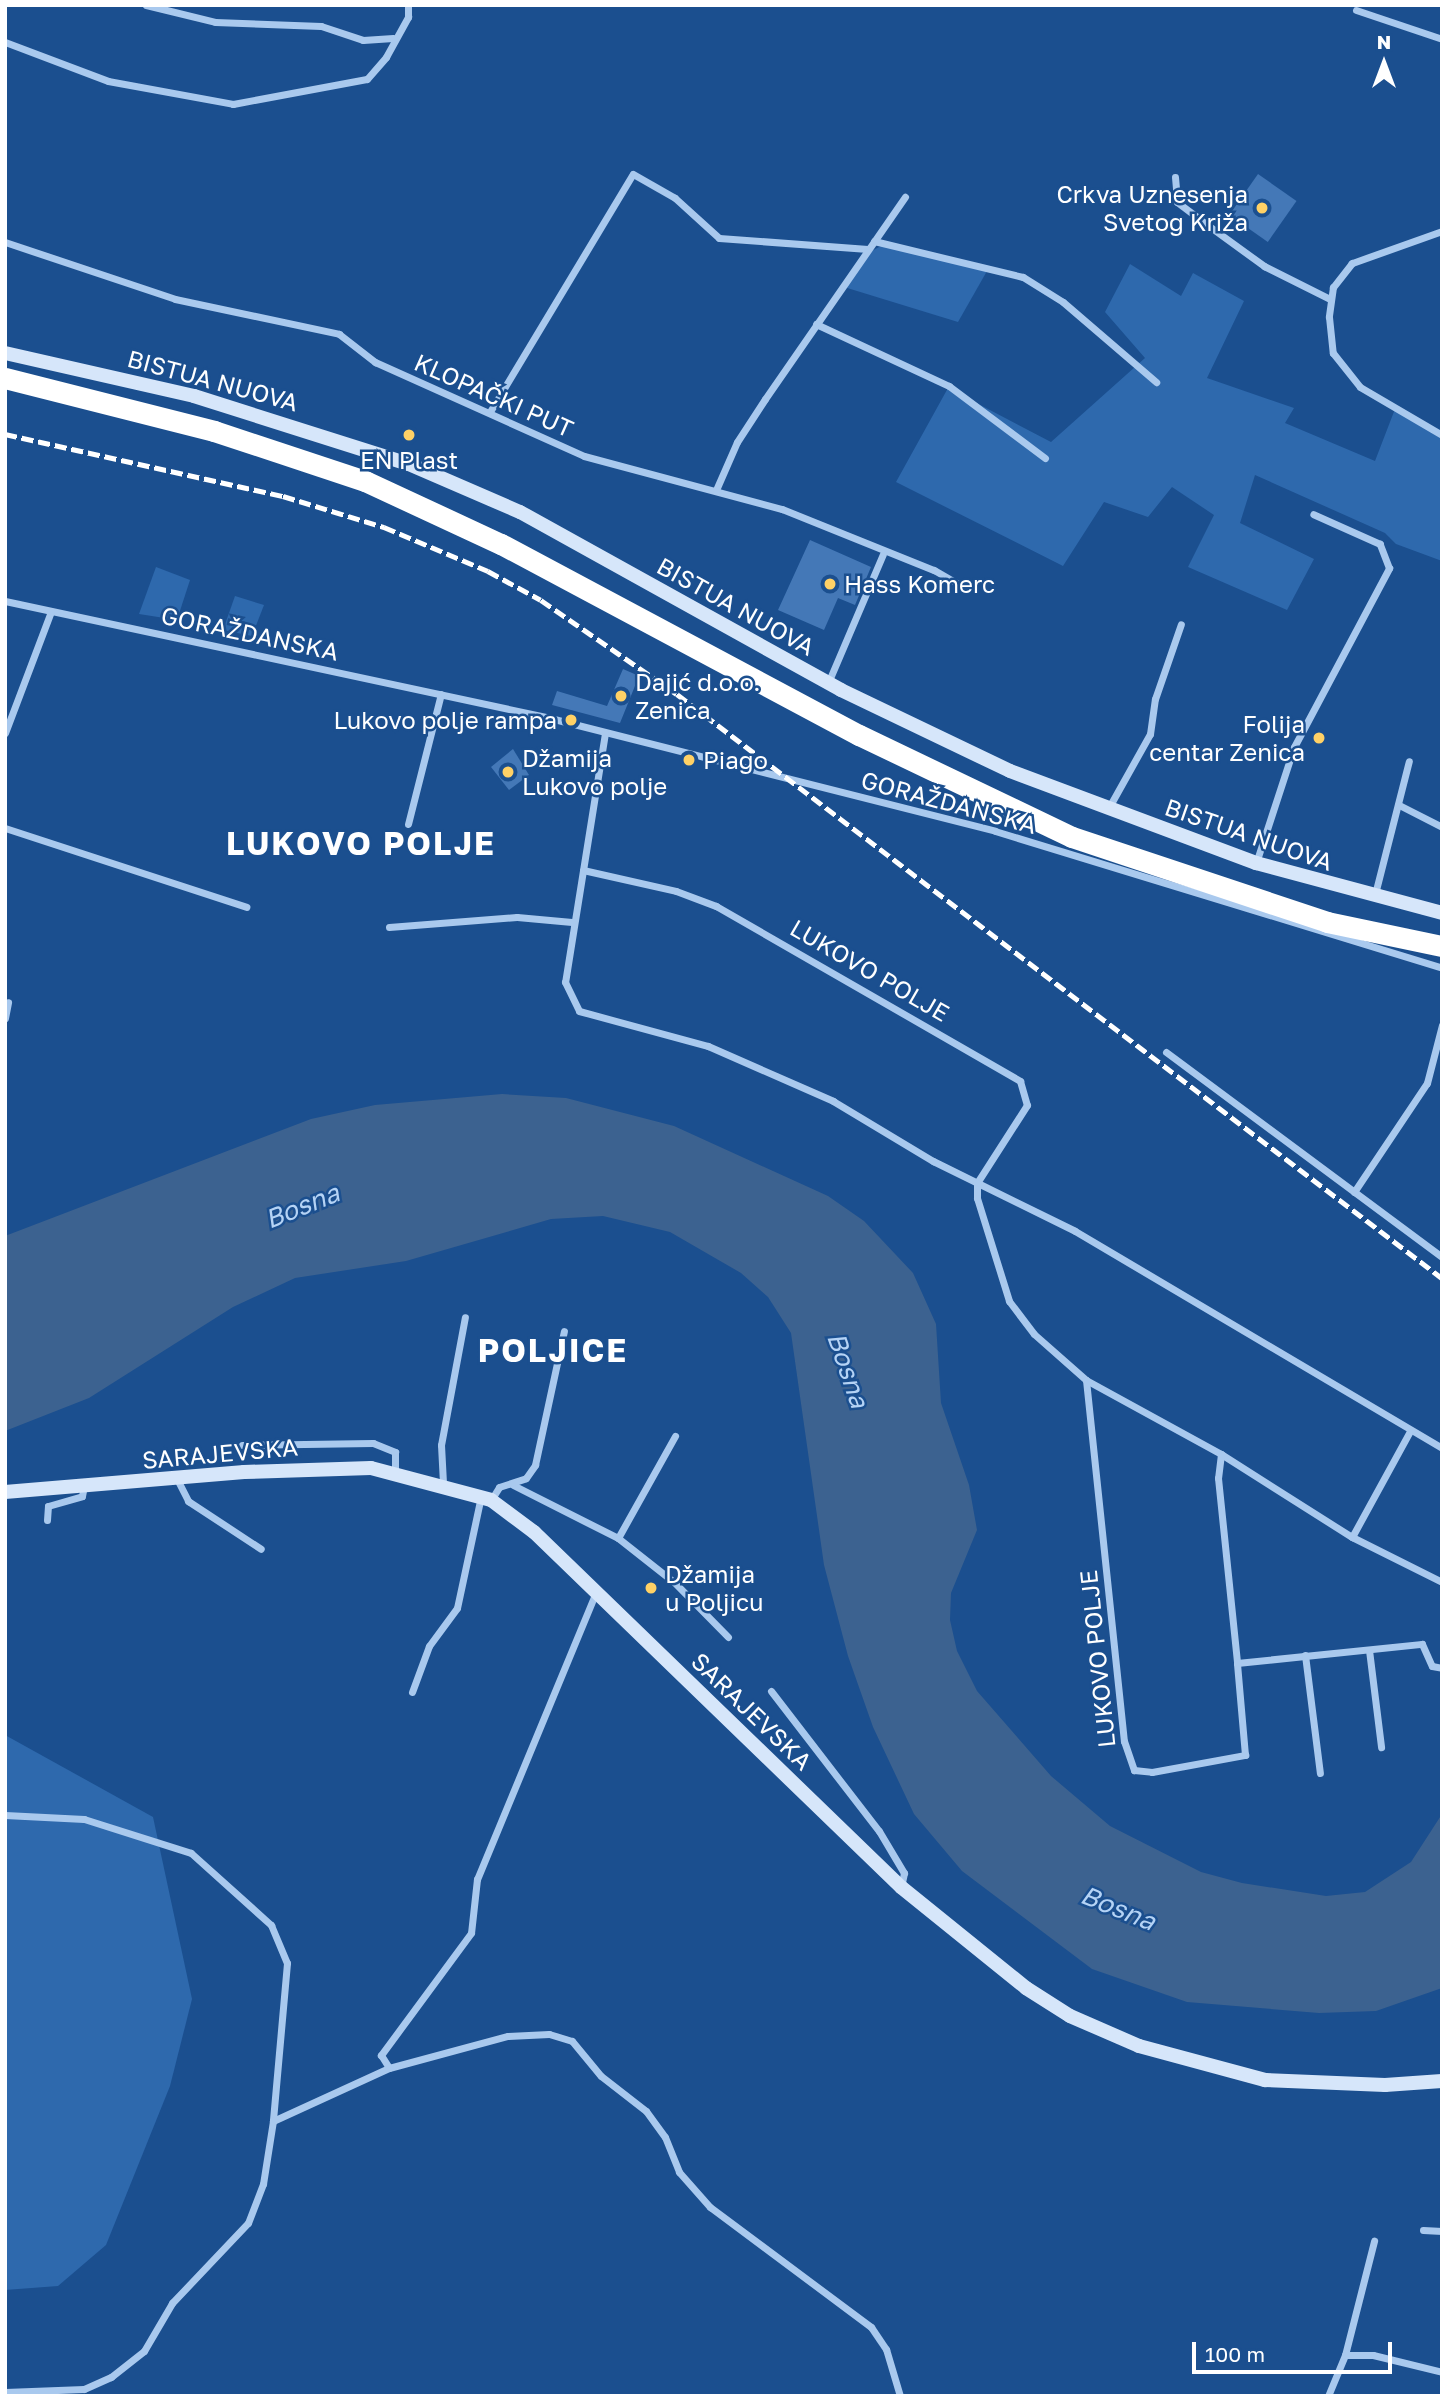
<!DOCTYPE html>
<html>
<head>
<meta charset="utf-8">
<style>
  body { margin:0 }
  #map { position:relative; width:1447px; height:2401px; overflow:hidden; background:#1b4f8f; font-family:"Golos Text",sans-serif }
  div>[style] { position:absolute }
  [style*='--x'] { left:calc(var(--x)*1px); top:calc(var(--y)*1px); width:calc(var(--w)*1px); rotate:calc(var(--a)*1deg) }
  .green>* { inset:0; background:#2e69ad }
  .water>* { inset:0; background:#3c6290 }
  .building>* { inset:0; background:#4478b7; transform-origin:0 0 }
  .street>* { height:7px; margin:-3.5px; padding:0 3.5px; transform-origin:3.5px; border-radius:3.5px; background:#a9c9ee }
  .secondary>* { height:14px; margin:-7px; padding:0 7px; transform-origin:7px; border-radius:7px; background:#d6e6fa }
  .highway>* { height:21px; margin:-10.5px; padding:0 10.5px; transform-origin:10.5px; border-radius:10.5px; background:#fff }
  .rail>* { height:4.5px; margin-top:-2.25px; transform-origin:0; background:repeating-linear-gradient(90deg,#fff 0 12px,transparent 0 17px) }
  .dots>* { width:19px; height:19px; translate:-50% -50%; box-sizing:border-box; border:4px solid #1b4f8f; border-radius:50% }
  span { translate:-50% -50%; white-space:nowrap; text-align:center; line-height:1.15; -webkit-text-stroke:5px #1b4f8f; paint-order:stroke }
  .poi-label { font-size:24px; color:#fff }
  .right { translate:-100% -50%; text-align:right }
  .left { translate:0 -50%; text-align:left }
  .street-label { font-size:24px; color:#fff }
  .water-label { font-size:26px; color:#b5d3f5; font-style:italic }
  .district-label { font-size:32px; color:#fff; font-weight:700; letter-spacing:2px }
  .frame { position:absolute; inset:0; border:7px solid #fff; pointer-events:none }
  .north { position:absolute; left:1349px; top:28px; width:70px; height:70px; -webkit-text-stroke:5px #1b4f8f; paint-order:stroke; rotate:0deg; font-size:19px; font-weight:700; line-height:28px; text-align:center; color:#fff }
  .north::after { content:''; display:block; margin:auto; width:24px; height:32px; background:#fff; clip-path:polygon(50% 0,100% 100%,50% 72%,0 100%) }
  .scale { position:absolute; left:1192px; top:2342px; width:200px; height:32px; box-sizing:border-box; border:4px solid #fff; border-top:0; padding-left:9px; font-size:21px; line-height:24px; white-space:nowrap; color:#fff; -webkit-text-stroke:5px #1b4f8f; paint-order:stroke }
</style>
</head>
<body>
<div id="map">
  <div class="green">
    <i style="clip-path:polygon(881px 246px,905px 247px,987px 271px,958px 322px,844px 287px,866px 254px)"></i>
    <i style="clip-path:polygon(1130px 264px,1181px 296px,1193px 273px,1244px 301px,1207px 378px,1294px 408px,1285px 423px,1375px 461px,1395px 409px,1442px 437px,1442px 561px,1396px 544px,1385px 533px,1255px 475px,1240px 523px,1314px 559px,1287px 610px,1188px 567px,1214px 515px,1172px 487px,1148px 517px,1104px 502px,1063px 566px,896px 482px,948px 388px,1051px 442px,1145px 358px,1105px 312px)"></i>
    <i style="clip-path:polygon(156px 567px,190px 580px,177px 620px,139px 614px)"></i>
    <i style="clip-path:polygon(235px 596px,264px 605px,252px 636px,223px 630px)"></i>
    <i style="clip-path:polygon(5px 1735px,153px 1817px,192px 1999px,170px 2086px,106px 2245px,58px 2286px,5px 2290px)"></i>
  </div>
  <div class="water">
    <i style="clip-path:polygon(502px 1094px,566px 1098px,674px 1126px,828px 1196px,864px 1221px,913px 1273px,936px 1324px,941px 1403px,969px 1485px,977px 1530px,951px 1593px,950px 1620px,957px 1651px,977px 1691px,1051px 1776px,1110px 1826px,1201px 1872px,1242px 1883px,1326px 1896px,1365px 1892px,1411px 1862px,1442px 1814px,1442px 1988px,1376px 2011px,1319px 2013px,1187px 2002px,1092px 1969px,962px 1871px,914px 1814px,873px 1727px,848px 1656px,824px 1565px,791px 1333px,768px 1297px,741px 1273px,670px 1232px,603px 1216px,551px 1219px,406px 1261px,295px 1278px,233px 1307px,89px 1398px,5px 1431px,5px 1236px,311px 1119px,375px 1105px)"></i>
  </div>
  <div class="building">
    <i style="left:1258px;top:174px;width:47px;height:50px;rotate:35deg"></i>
    <i style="clip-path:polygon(810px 540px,871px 567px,855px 605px,838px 598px,824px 630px,778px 610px)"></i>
    <i style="clip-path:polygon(623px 669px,639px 676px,620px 723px,552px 705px,557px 691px,607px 706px)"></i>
    <i style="clip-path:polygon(513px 749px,529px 775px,509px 790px,491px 767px)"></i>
  </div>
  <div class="street">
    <i style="--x:146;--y:5;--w:71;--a:13.8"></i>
    <i style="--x:215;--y:22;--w:106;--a:2.2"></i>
    <i style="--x:321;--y:26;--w:44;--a:18.4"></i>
    <i style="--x:363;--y:40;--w:30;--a:-4"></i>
    <i style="--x:1356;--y:10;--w:91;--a:18.6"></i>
    <i style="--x:5;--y:42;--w:110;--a:20.7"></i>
    <i style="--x:108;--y:81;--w:127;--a:10.4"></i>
    <i style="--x:233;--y:104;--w:136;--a:-10.6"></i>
    <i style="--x:367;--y:79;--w:29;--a:-49"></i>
    <i style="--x:386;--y:57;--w:46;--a:-61.2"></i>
    <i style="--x:408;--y:17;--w:12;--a:-90"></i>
    <i style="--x:1175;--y:177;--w:25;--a:85"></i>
    <i style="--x:1177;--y:202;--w:26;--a:37"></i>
    <i style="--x:1198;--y:218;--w:82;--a:36"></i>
    <i style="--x:1264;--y:266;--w:74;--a:26.6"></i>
    <i style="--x:1442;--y:231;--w:96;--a:160.4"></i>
    <i style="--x:1352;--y:263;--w:31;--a:128"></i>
    <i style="--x:1333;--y:287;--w:30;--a:98"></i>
    <i style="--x:1329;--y:317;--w:36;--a:84"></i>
    <i style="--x:1333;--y:353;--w:43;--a:51.5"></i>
    <i style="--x:1360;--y:387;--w:95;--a:30.3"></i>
    <i style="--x:874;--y:241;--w:153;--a:13.6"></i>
    <i style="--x:1023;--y:277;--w:47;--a:32"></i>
    <i style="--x:1063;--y:302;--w:123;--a:40.7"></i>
    <i style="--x:5;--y:242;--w:179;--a:18.5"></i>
    <i style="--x:175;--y:299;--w:168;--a:12"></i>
    <i style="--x:339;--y:334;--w:46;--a:37.9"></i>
    <i style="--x:375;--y:362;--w:229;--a:24.2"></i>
    <i style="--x:584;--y:456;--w:205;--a:15"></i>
    <i style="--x:782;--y:509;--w:164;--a:21.9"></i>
    <i style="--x:934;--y:570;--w:38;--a:30"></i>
    <i style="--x:816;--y:324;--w:147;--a:25"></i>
    <i style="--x:949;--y:386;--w:120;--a:36.9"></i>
    <i style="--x:491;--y:410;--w:275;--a:-59"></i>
    <i style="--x:633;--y:174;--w:48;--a:29.7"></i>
    <i style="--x:675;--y:198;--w:59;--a:42.3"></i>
    <i style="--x:719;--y:238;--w:149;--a:4.2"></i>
    <i style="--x:716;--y:490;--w:52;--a:-66.4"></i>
    <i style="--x:737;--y:442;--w:51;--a:-56.9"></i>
    <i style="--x:765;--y:399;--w:246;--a:-55.3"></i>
    <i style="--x:5;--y:601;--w:553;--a:12.1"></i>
    <i style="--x:546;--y:717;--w:463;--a:14.2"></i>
    <i style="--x:995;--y:831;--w:468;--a:17"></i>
    <i style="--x:828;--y:683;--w:140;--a:-66.9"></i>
    <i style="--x:5;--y:733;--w:130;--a:-69.3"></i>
    <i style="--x:605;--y:733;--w:252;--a:99.1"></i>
    <i style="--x:565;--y:982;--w:32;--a:64"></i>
    <i style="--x:579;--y:1011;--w:134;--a:15.2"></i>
    <i style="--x:708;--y:1046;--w:137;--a:23.7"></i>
    <i style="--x:833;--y:1101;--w:117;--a:31"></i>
    <i style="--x:933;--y:1161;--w:158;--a:26.2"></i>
    <i style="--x:1075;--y:1231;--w:426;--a:30.6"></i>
    <i style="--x:1401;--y:806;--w:46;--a:27.1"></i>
    <i style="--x:1108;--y:809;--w:86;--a:-60.8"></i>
    <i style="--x:1150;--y:734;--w:35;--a:-82"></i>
    <i style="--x:1155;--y:699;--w:79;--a:-70.9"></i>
    <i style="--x:408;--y:824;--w:134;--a:-75.8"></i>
    <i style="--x:5;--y:828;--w:254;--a:18.1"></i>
    <i style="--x:1256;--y:863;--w:122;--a:-71.9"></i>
    <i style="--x:1294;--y:747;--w:203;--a:-62"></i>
    <i style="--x:1389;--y:568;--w:26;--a:-111"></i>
    <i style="--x:1380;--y:544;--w:73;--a:-155.9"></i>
    <i style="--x:583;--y:870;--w:95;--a:12.7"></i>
    <i style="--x:676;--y:891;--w:43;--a:20.6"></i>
    <i style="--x:716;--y:906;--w:351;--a:29.9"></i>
    <i style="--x:1020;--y:1081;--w:25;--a:74"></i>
    <i style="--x:1027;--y:1105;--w:93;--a:122.7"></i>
    <i style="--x:977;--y:1183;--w:15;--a:90"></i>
    <i style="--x:977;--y:1198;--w:108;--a:72.7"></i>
    <i style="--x:1009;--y:1301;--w:41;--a:52.9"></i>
    <i style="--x:1034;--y:1334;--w:69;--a:41.5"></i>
    <i style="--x:1086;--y:1380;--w:154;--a:28.7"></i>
    <i style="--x:1221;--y:1454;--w:155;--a:32.4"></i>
    <i style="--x:1352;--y:1537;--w:121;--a:-61.3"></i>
    <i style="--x:1375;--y:894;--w:137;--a:-75.7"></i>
    <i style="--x:389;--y:927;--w:128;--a:-4.5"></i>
    <i style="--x:517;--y:917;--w:55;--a:5.2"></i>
    <i style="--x:5;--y:1018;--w:16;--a:-79"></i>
    <i style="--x:1166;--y:1052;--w:344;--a:36.6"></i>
    <i style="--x:1354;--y:1192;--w:131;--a:-56.2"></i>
    <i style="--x:1427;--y:1083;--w:60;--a:-75.5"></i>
    <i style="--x:1086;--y:1380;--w:363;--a:84"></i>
    <i style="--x:1124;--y:1741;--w:31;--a:71"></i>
    <i style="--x:1134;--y:1770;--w:18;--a:6"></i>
    <i style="--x:1152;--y:1772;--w:95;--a:-10.4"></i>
    <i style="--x:1245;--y:1755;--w:92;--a:-95"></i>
    <i style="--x:242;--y:1445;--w:131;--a:-0.9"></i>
    <i style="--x:373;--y:1443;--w:24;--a:22"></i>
    <i style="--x:395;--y:1452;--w:19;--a:90"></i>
    <i style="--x:1221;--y:1454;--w:24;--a:97"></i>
    <i style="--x:1218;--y:1478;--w:186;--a:84.1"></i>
    <i style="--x:1237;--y:1663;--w:186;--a:-5.9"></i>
    <i style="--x:1422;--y:1644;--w:24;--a:66"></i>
    <i style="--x:1432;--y:1666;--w:10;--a:11"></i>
    <i style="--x:177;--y:1479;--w:25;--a:63"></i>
    <i style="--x:188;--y:1501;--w:87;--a:33.3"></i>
    <i style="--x:443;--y:1483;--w:38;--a:-93"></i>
    <i style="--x:441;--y:1445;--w:130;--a:-79.4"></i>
    <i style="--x:513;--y:1485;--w:118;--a:26.8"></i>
    <i style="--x:618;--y:1538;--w:71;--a:38.2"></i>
    <i style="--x:674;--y:1582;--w:77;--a:45.5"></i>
    <i style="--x:491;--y:1500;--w:15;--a:-58"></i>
    <i style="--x:499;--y:1487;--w:28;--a:-18"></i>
    <i style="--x:526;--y:1478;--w:16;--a:-55"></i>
    <i style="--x:535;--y:1465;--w:137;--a:-77.8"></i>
    <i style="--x:47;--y:1520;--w:14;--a:-86"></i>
    <i style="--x:48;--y:1506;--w:35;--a:-16"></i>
    <i style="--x:82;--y:1496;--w:10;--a:-79"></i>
    <i style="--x:1352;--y:1537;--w:101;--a:26.6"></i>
    <i style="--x:618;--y:1538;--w:117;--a:-60.8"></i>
    <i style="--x:596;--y:1592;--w:311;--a:112.5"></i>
    <i style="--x:477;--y:1879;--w:54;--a:96.3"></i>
    <i style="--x:471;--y:1933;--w:152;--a:126.4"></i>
    <i style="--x:381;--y:2055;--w:15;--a:58"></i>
    <i style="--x:389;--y:2068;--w:123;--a:-15.1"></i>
    <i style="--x:508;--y:2036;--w:41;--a:-2.8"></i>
    <i style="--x:549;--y:2034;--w:24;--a:17"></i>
    <i style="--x:572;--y:2041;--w:45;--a:50.4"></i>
    <i style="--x:601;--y:2076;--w:57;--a:37.9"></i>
    <i style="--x:646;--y:2111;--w:32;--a:54"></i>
    <i style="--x:665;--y:2137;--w:38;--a:68"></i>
    <i style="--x:679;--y:2172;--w:47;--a:48.5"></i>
    <i style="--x:710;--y:2207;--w:201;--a:36.7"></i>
    <i style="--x:871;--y:2327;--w:27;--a:56"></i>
    <i style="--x:886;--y:2349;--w:49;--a:73.4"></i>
    <i style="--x:1369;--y:1650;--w:98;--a:82.9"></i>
    <i style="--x:1305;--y:1655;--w:119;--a:82.8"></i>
    <i style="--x:771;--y:1691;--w:177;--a:52.4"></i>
    <i style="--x:879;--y:1831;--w:49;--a:59.2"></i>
    <i style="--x:904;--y:1873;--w:14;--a:102"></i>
    <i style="--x:412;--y:1692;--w:49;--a:-69.7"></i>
    <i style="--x:429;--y:1646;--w:47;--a:-53.6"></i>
    <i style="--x:457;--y:1608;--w:115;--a:-77.9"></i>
    <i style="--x:5;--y:1815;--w:79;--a:2.9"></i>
    <i style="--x:84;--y:1819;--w:112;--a:17.6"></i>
    <i style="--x:191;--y:1853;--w:108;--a:42"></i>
    <i style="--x:271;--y:1925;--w:41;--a:67.2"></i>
    <i style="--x:287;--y:1963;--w:159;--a:95.1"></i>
    <i style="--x:1423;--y:2230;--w:19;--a:3"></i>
    <i style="--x:1345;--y:2355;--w:118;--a:-75.7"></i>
    <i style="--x:5;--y:2392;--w:79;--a:-2.2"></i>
    <i style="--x:84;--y:2389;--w:30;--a:-24"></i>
    <i style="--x:111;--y:2377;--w:42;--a:-38.2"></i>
    <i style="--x:144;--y:2351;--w:56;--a:-59.7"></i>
    <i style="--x:172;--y:2303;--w:110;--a:-46.5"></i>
    <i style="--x:248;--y:2223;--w:42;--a:-69"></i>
    <i style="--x:263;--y:2184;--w:64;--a:-81"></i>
    <i style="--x:273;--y:2121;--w:128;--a:-24.6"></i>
    <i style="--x:1328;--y:2396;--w:44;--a:-67.5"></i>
    <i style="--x:1345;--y:2355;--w:28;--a:0"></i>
    <i style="--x:1373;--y:2355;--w:71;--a:13.8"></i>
  </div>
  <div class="secondary">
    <i style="--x:5;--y:353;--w:194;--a:12.8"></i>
    <i style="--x:194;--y:396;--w:225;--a:17.6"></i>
    <i style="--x:409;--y:464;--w:121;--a:23.4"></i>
    <i style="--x:520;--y:512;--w:367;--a:29"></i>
    <i style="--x:841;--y:690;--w:187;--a:25.6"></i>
    <i style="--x:1010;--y:771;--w:263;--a:20.5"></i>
    <i style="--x:1256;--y:863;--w:193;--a:15"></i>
    <i style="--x:5;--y:1492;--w:240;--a:-4.8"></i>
    <i style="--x:244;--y:1472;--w:127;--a:-1.8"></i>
    <i style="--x:371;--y:1468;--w:124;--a:14.9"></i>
    <i style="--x:491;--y:1500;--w:54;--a:36.7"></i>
    <i style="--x:534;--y:1532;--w:511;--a:44.05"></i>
    <i style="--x:901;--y:1887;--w:161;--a:38.9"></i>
    <i style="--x:1026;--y:1988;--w:52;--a:32.5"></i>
    <i style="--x:1070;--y:2016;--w:75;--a:23.5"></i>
    <i style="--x:1139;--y:2046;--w:131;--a:15.1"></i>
    <i style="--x:1265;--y:2080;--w:120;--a:2.4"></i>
    <i style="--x:1385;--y:2085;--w:57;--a:-4"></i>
  </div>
  <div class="highway">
    <i style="--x:5;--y:378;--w:216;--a:14.2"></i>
    <i style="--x:214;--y:431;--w:159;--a:18.3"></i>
    <i style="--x:365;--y:481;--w:150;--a:24.9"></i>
    <i style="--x:501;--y:544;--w:406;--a:28.1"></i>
    <i style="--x:859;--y:735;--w:236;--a:25.6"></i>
    <i style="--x:1072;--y:837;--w:269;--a:18.4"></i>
    <i style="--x:1327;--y:922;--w:117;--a:11.8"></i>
  </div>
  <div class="rail">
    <i style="--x:5;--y:434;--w:285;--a:12.6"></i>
    <i style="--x:283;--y:496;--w:106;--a:17.1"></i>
    <i style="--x:384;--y:527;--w:113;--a:22.9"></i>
    <i style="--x:488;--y:571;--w:60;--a:28.7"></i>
    <i style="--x:541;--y:600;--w:165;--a:34.7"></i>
    <i style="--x:677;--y:694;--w:962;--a:37.36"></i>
  </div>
  <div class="dots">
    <i style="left:1262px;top:208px;background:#ffd166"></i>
    <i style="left:409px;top:435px;background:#ffd166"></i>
    <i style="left:830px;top:584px;background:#ffd166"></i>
    <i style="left:621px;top:696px;background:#ffd166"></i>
    <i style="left:571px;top:720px;background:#ffd166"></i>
    <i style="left:1319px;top:738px;background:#ffd166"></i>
    <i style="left:689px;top:760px;background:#ffd166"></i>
    <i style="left:508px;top:772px;background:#ffd166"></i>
    <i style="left:651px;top:1588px;background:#ffd166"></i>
  </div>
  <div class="poi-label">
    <span class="right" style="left:1248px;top:208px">Crkva Uznesenja<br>Svetog Križa</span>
    <span style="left:409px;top:460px">EN Plast</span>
    <span class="left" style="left:844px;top:584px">Hass Komerc</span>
    <span class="left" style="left:635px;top:696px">Dajić d.o.o.<br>Zenica</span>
    <span class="right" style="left:557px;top:720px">Lukovo polje rampa</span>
    <span class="right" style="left:1305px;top:738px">Folija<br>centar Zenica</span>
    <span class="left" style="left:522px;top:772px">Džamija<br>Lukovo polje</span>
    <span class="left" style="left:703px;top:760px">Piago</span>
    <span class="left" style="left:665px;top:1588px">Džamija<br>u Poljicu</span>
  </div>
  <div class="street-label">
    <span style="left:213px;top:380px;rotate:15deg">BISTUA NUOVA</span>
    <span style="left:494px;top:395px;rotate:24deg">KLOPAČKI PUT</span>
    <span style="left:736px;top:606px;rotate:29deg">BISTUA NUOVA</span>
    <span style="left:250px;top:633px;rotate:12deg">GORAŽDANSKA</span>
    <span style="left:949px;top:802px;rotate:15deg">GORAŽDANSKA</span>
    <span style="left:1249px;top:834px;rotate:19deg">BISTUA NUOVA</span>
    <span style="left:870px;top:970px;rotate:30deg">LUKOVO POLJE</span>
    <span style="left:220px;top:1453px;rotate:-5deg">SARAJEVSKA</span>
    <span style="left:1097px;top:1659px;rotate:-96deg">LUKOVO POLJE</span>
    <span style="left:752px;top:1711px;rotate:44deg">SARAJEVSKA</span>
  </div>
  <div class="water-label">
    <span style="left:302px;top:1206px;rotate:-22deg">Bosna</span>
    <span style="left:848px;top:1370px;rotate:71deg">Bosna</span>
    <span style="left:1118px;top:1908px;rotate:22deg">Bosna</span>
  </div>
  <div class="district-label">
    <span style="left:361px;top:843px">LUKOVO POLJE</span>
    <span style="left:553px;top:1350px">POLJICE</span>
  </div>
  <div class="frame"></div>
  <div class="north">N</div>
  <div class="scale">100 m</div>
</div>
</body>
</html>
